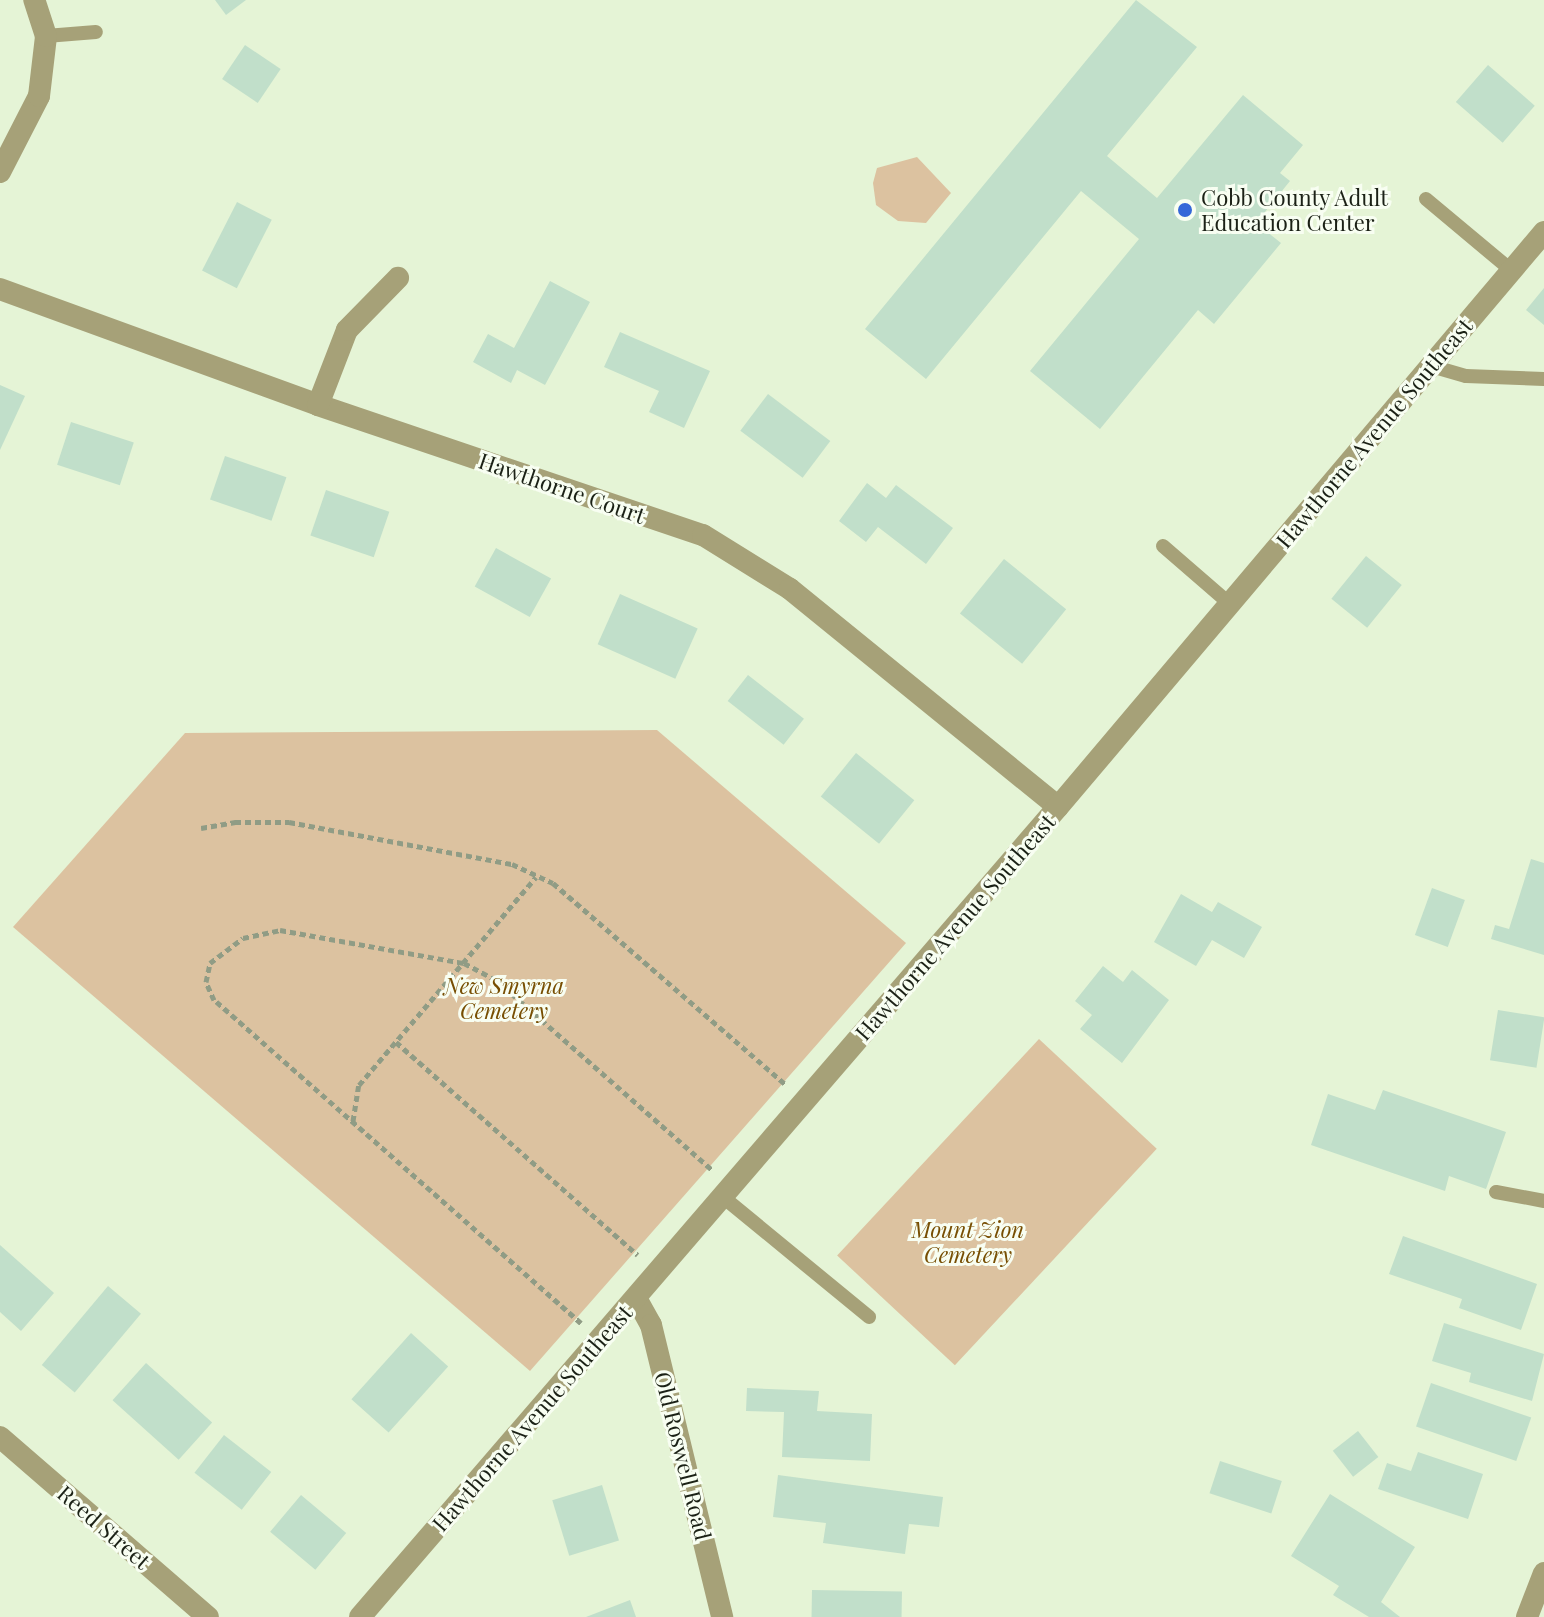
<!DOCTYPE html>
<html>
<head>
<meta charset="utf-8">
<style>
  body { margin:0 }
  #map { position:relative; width:1544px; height:1617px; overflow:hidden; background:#e5f4d6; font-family:"Playfair Display",serif }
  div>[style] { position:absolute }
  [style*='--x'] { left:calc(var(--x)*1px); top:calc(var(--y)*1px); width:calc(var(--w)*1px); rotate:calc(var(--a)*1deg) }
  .green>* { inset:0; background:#dcc2a0; transform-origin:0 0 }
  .building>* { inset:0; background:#c1dfca; transform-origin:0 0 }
  .path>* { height:5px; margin-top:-2.5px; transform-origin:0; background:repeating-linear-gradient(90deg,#909c85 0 6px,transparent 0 10px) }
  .service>* { height:14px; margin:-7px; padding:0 7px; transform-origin:7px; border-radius:7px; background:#a6a178 }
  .minor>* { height:22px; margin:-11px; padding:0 11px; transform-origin:11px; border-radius:11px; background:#a6a178 }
  .tertiary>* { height:22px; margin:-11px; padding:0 11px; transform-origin:11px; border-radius:11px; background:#a6a178 }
  .dots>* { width:22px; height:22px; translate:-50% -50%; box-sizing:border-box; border:4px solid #f8fef2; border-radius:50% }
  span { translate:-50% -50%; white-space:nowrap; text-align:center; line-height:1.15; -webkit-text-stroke:6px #f8fef2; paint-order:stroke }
  .poi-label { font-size:22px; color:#1b2116 }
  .left { translate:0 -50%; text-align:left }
  .street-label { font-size:22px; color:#1b2116 }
  .park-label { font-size:22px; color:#774e02; font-style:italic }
</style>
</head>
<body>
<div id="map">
  <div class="green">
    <i style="clip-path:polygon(917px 157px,951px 193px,926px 223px,898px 221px,876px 205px,873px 183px,877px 168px)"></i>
    <i style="clip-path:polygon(657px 730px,906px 943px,530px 1371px,13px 927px,185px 733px)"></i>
    <i style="left:1039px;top:1039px;width:161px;height:296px;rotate:43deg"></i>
  </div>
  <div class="building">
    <i style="clip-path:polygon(215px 0,246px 0,226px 15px)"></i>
    <i style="clip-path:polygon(1136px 0,1197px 47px,1107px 156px,1157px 198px,1243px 95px,1303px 145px,1280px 173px,1290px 181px,1256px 223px,1281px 243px,1214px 324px,1198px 310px,1100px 429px,1030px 371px,1139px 239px,1081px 191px,926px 379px,865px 329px)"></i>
    <i style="left:245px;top:45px;width:43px;height:41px;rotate:34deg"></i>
    <i style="left:1488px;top:65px;width:62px;height:49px;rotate:41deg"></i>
    <i style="left:237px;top:202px;width:39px;height:77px;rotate:27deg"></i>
    <i style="clip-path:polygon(550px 281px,590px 302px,545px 385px,517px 370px,511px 383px,473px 362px,488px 334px,514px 348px)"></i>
    <i style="clip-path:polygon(1544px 288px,1544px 325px,1526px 310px)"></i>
    <i style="clip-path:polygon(620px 332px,710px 371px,684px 428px,649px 412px,659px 391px,604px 367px)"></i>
    <i style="clip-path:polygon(0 385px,25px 396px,0 450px)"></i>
    <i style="left:768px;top:394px;width:78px;height:46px;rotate:37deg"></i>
    <i style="left:71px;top:422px;width:66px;height:45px;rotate:18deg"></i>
    <i style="left:225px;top:456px;width:65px;height:46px;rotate:19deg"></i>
    <i style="clip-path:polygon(867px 483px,886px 498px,896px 485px,953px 528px,926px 564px,878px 527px,866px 542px,839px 521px)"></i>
    <i style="left:326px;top:490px;width:67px;height:48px;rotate:19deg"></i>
    <i style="left:496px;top:548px;width:63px;height:44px;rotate:29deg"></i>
    <i style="left:1366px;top:556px;width:46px;height:55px;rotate:39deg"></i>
    <i style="left:1004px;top:559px;width:80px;height:70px;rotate:39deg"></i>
    <i style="left:620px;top:594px;width:85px;height:55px;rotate:24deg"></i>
    <i style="left:748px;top:675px;width:71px;height:33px;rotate:38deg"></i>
    <i style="left:856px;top:753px;width:75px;height:56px;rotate:39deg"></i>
    <i style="clip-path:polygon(1531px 859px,1544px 863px,1544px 955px,1491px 939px,1495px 925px,1509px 929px)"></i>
    <i style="left:1432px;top:888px;width:35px;height:50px;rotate:20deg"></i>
    <i style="clip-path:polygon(1181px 894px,1212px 912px,1218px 902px,1262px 927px,1244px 958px,1212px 940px,1196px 966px,1154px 942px)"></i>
    <i style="clip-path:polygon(1103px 966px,1123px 982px,1132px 970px,1169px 1000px,1122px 1063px,1080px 1029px,1092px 1015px,1075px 1001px)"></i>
    <i style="left:1498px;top:1010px;width:47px;height:51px;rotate:9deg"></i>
    <i style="clip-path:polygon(1383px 1090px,1506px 1132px,1486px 1189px,1449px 1176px,1445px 1191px,1311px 1145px,1328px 1094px,1375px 1110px)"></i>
    <i style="clip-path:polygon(1403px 1236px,1537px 1284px,1521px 1330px,1459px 1308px,1462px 1299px,1389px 1274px)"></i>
    <i style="clip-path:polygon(0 1245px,54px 1293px,21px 1331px,0 1312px)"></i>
    <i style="left:108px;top:1286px;width:43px;height:103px;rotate:40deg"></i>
    <i style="clip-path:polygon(1444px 1323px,1544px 1354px,1532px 1401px,1469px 1382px,1471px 1373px,1432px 1361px)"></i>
    <i style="left:411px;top:1333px;width:50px;height:89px;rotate:42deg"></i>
    <i style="left:146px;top:1363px;width:89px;height:50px;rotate:42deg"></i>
    <i style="left:1431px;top:1383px;width:106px;height:46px;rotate:19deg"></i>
    <i style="clip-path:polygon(747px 1388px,819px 1391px,817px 1411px,872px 1414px,870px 1461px,782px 1457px,784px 1412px,746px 1411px)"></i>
    <i style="left:1358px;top:1431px;width:33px;height:32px;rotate:52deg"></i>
    <i style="left:224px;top:1435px;width:60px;height:48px;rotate:38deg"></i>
    <i style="clip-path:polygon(1418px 1452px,1483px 1474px,1468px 1519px,1378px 1489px,1387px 1463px,1411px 1471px)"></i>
    <i style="left:1220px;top:1461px;width:65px;height:34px;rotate:18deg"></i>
    <i style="clip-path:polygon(778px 1475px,943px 1497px,939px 1527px,909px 1524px,905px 1554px,823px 1543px,826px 1523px,773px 1517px)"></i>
    <i style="left:602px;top:1485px;width:58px;height:52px;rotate:73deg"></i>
    <i style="clip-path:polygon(1330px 1494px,1415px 1547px,1381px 1602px,1400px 1617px,1369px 1617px,1333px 1595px,1339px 1586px,1291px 1556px)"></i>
    <i style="left:301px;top:1495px;width:59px;height:48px;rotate:40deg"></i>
    <i style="left:812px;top:1590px;width:90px;height:27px;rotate:1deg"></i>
    <i style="clip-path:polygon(630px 1600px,636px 1617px,586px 1617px)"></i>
  </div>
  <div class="path">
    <i style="--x:201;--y:828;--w:35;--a:-10"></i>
    <i style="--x:235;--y:822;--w:54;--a:0"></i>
    <i style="--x:289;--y:822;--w:227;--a:10.7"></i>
    <i style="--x:512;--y:864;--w:45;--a:24.9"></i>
    <i style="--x:553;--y:883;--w:308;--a:40.9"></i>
    <i style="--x:396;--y:1042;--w:322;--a:41.4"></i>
    <i style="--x:353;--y:1121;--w:36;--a:-81"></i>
    <i style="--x:359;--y:1085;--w:273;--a:-49.6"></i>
    <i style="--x:581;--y:1323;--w:489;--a:-138.6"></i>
    <i style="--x:214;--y:1000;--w:20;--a:-114"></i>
    <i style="--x:206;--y:982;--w:19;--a:-78"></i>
    <i style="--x:210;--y:963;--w:41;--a:-37.1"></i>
    <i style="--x:243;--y:938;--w:38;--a:-12"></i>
    <i style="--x:280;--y:930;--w:187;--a:10.2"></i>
    <i style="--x:464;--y:963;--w:36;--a:28"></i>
    <i style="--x:496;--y:980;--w:288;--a:41.3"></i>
  </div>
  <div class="service">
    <i style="--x:46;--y:36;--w:50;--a:-4.6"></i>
    <i style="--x:1426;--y:199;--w:111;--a:39.9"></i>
    <i style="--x:1431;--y:366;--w:36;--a:16"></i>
    <i style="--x:1466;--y:376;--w:78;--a:2.2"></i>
    <i style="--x:1163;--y:546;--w:89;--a:40.9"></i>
    <i style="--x:1496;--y:1192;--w:49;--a:10.6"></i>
    <i style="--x:723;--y:1197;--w:189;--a:39.4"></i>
  </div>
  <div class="minor">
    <i style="--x:0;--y:172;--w:85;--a:-62.8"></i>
    <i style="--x:39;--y:96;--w:60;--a:-83.3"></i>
    <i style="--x:46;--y:36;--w:38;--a:-108"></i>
    <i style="--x:0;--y:289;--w:338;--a:20"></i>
    <i style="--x:318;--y:405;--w:406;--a:18.7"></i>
    <i style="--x:703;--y:535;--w:102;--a:31.8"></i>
    <i style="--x:790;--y:589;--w:345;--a:39.1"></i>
    <i style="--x:318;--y:405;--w:80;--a:-68.9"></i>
    <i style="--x:347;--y:330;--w:73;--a:-45.6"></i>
    <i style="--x:636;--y:1298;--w:31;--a:61"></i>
    <i style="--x:651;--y:1325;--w:301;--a:76.3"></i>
    <i style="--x:0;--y:1437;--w:275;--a:40.9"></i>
  </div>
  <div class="tertiary">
    <i style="--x:360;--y:1617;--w:1069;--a:-49.25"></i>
    <i style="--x:1058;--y:807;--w:753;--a:-49.79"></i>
    <i style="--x:1527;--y:1617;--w:47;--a:-68.9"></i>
  </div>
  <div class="dots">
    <i style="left:1185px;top:210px;background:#3568d8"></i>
  </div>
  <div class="poi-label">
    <span class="left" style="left:1201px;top:210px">Cobb County Adult<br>Education Center</span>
  </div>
  <div class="street-label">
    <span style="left:1374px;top:433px;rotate:-50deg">Hawthorne Avenue Southeast</span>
    <span style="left:562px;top:488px;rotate:19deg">Hawthorne Court</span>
    <span style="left:955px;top:927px;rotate:-49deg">Hawthorne Avenue Southeast</span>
    <span style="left:532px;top:1418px;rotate:-49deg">Hawthorne Avenue Southeast</span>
    <span style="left:683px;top:1456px;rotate:76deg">Old Roswell Road</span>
    <span style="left:104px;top:1527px;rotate:41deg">Reed Street</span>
  </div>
  <div class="park-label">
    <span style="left:504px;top:998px">New Smyrna<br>Cemetery</span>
    <span style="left:968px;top:1242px">Mount Zion<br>Cemetery</span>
  </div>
</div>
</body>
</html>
